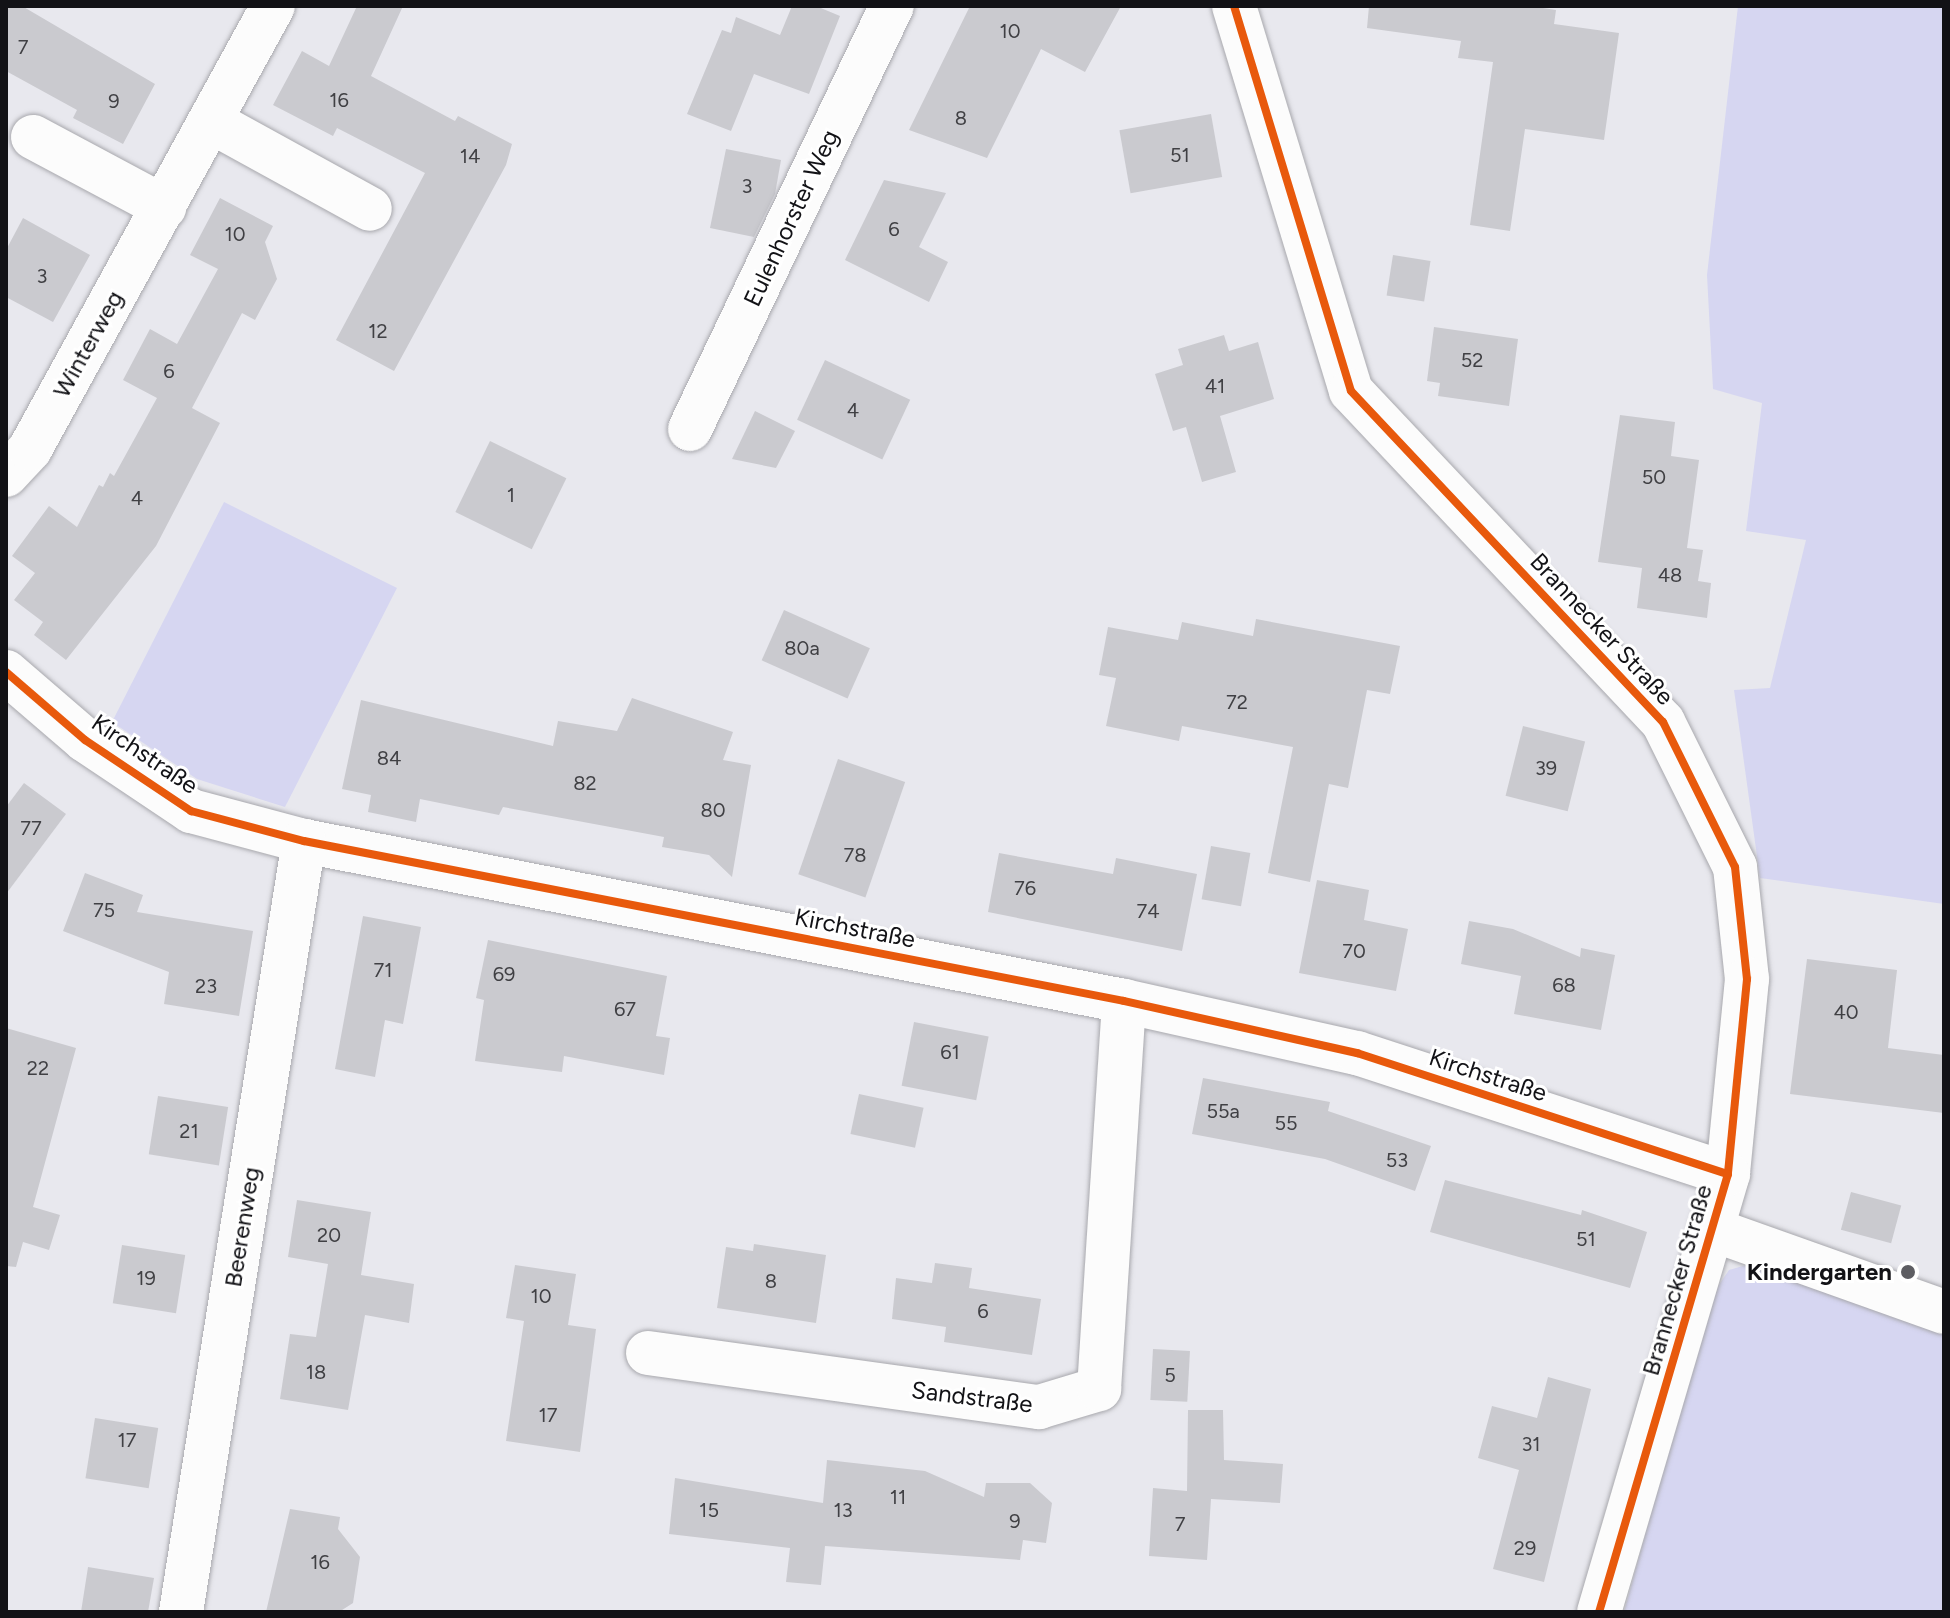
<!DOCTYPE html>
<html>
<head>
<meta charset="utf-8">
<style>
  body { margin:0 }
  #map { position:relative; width:1950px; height:1618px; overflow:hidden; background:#e8e8ee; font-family:Figtree,sans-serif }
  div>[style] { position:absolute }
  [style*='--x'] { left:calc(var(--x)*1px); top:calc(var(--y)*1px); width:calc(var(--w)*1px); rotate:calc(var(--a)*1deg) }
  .green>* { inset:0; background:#d6d6f1 }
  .building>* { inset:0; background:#cacacf; transform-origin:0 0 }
  .roads { filter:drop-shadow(0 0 2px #a8a8ad) drop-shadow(0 0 2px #a8a8ad) }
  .street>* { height:44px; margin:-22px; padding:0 22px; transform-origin:22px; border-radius:22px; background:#fcfcfc }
  .cycleway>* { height:8px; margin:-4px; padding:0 4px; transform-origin:4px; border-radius:4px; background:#e8590c }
  .dots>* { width:22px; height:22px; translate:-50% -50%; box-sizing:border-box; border:4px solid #fff; border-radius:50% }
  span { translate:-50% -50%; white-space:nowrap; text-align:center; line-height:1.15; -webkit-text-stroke:6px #fff; paint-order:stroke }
  .number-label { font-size:20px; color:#404044 }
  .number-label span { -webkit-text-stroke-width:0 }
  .street-label { font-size:24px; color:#121216 }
  .poi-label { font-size:24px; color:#121216; font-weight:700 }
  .right { translate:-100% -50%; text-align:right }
  .frame { position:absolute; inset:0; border:8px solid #121216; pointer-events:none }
</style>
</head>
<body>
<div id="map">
  <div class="green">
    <i style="clip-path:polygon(1738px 6px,1944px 6px,1944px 904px,1760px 878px,1734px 690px,1770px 688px,1806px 540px,1746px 531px,1762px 403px,1713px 389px,1707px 275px)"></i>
    <i style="clip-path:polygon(224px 502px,397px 588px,285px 807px,197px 779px,112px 722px)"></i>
    <i style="clip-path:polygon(1753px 1263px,1944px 1328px,1944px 1612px,1624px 1612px,1710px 1298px,1729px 1270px)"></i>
  </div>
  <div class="building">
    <i style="clip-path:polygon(6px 6px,22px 6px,155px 84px,123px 144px,73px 118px,77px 110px,6px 71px)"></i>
    <i style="clip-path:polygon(357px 6px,403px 6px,371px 76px,455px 121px,458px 116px,512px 144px,506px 165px,394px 371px,336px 340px,425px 173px,337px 128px,333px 136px,273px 105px,302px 51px,329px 66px)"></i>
    <i style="clip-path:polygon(792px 6px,816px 6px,840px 16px,809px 94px,754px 74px,731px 131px,687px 114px,722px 30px,731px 33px,736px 17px,780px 35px)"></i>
    <i style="clip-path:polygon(970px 6px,1121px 6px,1085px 72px,1041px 49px,987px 158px,909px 130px)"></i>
    <i style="clip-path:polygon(1369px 6px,1530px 6px,1556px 10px,1554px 24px,1619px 33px,1604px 140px,1525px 129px,1510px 231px,1470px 225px,1493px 62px,1458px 58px,1461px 41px,1367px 28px)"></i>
    <i style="left:1211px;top:114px;width:64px;height:93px;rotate:80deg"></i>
    <i style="clip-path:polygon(726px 149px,781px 160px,775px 194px,754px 237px,710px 228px)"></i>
    <i style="clip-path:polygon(884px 180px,946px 193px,919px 247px,948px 262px,929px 302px,845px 260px)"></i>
    <i style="clip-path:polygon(220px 198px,273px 226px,265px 242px,277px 279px,255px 320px,242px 313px,192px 408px,220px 423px,156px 546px,66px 660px,34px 635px,43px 622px,14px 600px,35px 573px,12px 556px,49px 506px,77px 527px,99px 485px,103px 487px,110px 473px,114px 476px,157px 398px,123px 380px,150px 329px,177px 344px,218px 269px,190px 255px)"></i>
    <i style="clip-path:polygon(23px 218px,90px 255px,53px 322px,6px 297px,6px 250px)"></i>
    <i style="left:1393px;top:255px;width:38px;height:41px;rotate:9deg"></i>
    <i style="clip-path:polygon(1434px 327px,1518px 339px,1509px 406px,1438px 396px,1440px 383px,1427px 381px)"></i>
    <i style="clip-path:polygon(1224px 335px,1229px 351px,1258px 342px,1274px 399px,1220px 416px,1236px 472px,1202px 482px,1186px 427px,1173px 431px,1155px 374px,1183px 365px,1178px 349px)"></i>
    <i style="left:825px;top:360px;width:94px;height:66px;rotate:25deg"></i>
    <i style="clip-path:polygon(755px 411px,795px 431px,776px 468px,732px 459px)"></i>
    <i style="clip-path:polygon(1620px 415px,1675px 422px,1671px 456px,1699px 460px,1687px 548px,1703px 550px,1698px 581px,1711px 583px,1707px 618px,1637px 608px,1642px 568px,1598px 562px)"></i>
    <i style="left:490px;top:441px;width:85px;height:79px;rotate:26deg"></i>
    <i style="left:784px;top:610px;width:94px;height:55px;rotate:24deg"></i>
    <i style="clip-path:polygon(1256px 619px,1400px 646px,1390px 694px,1367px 690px,1348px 788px,1329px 784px,1310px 882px,1268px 873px,1293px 747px,1182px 726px,1179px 741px,1106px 726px,1116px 678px,1099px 675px,1108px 627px,1178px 640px,1182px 622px,1253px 636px)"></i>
    <i style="clip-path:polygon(632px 698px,733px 732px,723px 760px,751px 765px,732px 877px,709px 855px,662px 847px,664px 837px,503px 807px,499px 815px,420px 799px,416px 822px,368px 812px,371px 795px,342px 789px,361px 700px,553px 746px,558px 721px,617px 731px)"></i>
    <i style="left:1523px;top:726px;width:64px;height:72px;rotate:14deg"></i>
    <i style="left:838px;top:759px;width:71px;height:122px;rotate:19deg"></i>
    <i style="clip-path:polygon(24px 783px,66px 814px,6px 894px,6px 807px)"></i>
    <i style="left:1211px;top:846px;width:40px;height:54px;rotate:10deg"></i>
    <i style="clip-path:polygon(999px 853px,1113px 874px,1116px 858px,1197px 874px,1182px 951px,988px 912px)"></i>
    <i style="clip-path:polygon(85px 873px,143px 895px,137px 912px,253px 931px,239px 1016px,164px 1004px,169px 972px,63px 931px)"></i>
    <i style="clip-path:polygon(1317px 880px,1369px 890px,1364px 920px,1408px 929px,1396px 991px,1299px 973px)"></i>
    <i style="clip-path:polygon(363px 916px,421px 927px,403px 1024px,385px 1020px,375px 1077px,335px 1069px)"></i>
    <i style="clip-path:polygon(1469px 921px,1513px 929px,1580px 957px,1581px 948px,1615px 955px,1601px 1030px,1514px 1014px,1521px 976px,1461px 964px)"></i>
    <i style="clip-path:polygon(488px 940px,667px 976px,656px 1036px,670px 1038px,664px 1075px,564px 1056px,562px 1072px,475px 1061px,484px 1000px,476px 998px)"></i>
    <i style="clip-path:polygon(1807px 959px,1897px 970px,1888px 1048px,1944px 1055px,1944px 1113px,1790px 1094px)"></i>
    <i style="left:914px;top:1022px;width:76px;height:65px;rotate:11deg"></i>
    <i style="clip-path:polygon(6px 1028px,76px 1048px,33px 1207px,60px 1215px,49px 1250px,23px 1242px,16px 1267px,6px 1266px)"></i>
    <i style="clip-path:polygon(1203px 1078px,1330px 1102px,1328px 1111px,1431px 1146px,1415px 1191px,1325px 1159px,1192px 1134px)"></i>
    <i style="left:859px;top:1094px;width:66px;height:41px;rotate:12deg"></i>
    <i style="left:158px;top:1096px;width:71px;height:59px;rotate:9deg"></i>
    <i style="clip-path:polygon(1445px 1180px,1581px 1215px,1582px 1210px,1647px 1232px,1630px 1288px,1430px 1232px)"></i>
    <i style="left:1851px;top:1192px;width:52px;height:39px;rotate:15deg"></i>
    <i style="clip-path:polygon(297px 1200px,371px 1212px,361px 1275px,414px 1284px,409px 1323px,365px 1315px,348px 1410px,280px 1399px,290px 1334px,316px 1337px,328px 1264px,288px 1257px)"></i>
    <i style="clip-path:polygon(754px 1244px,826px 1255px,816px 1323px,717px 1308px,726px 1247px,753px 1251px)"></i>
    <i style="left:122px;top:1245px;width:64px;height:59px;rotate:9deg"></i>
    <i style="clip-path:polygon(935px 1263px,972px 1268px,969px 1288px,1041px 1299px,1032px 1355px,944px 1342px,946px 1327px,892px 1319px,896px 1278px,932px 1283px)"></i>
    <i style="clip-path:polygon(515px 1265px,576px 1274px,568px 1325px,596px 1329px,580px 1452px,506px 1441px,524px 1321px,506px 1318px)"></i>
    <i style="left:1153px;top:1349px;width:37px;height:51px;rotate:3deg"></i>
    <i style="clip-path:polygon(1548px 1377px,1591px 1389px,1544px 1582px,1493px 1569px,1519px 1470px,1478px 1458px,1492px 1406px,1537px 1418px)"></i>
    <i style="clip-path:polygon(1188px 1410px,1223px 1410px,1224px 1460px,1283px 1464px,1280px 1503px,1211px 1499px,1207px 1560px,1149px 1556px,1153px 1488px,1187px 1491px)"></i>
    <i style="left:95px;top:1418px;width:64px;height:61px;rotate:9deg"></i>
    <i style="clip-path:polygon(827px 1460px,925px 1471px,984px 1497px,986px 1483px,1030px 1483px,1052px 1503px,1046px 1543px,1023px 1540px,1020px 1560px,825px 1546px,821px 1585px,786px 1582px,790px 1548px,669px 1534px,675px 1478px,823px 1503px)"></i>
    <i style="clip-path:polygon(290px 1509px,340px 1517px,338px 1529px,360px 1557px,353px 1603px,339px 1612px,266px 1612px)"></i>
    <i style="clip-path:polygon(88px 1567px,154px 1578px,148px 1612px,81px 1612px)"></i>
  </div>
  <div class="roads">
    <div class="street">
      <i style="--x:1234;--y:6;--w:402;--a:73.1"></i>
      <i style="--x:1351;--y:391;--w:455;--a:46.7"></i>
      <i style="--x:1663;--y:722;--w:162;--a:63.6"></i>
      <i style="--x:1735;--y:867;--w:113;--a:83.9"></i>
      <i style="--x:1747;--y:979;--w:196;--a:95.6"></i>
      <i style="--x:1728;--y:1174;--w:457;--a:106.4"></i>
      <i style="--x:212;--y:122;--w:180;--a:28.8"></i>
      <i style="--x:33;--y:137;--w:149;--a:28.1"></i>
      <i style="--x:690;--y:429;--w:469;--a:-64.5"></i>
      <i style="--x:6;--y:475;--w:35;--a:-47"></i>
      <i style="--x:30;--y:449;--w:505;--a:-61.25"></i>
      <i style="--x:6;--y:672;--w:104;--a:40.7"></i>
      <i style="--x:85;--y:740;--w:128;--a:33.8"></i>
      <i style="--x:191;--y:811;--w:117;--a:14.9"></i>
      <i style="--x:304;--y:841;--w:835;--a:11.04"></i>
      <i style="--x:1124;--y:1001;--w:239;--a:12.6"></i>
      <i style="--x:1357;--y:1053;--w:390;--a:18.1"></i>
      <i style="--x:1714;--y:1230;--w:244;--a:19.6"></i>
      <i style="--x:648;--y:1353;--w:395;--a:7.9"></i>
      <i style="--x:1039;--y:1407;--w:63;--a:-16.7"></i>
      <i style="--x:1099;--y:1389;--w:389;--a:-86.3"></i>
      <i style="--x:181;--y:1612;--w:781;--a:-80.94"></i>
    </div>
  </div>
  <div class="cycleway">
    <i style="--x:1234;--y:6;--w:402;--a:73.1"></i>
    <i style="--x:1351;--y:391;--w:455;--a:46.7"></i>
    <i style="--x:1663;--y:722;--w:162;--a:63.6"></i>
    <i style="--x:1735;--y:867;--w:113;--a:83.9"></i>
    <i style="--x:1747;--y:979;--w:196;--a:95.6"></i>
    <i style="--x:1728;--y:1174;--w:457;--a:106.4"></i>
    <i style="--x:6;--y:672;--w:104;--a:40.7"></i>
    <i style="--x:85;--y:740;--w:128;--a:33.8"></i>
    <i style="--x:191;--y:811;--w:117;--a:14.9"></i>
    <i style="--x:304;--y:841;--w:835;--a:11.04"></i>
    <i style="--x:1124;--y:1001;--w:239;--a:12.6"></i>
    <i style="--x:1357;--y:1053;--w:390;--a:18.1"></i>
  </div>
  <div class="dots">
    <i style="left:1908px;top:1272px;background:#5d5d62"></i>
  </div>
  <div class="number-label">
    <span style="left:1010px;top:31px">10</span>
    <span style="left:23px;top:47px">7</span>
    <span style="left:339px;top:100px">16</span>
    <span style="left:114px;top:101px">9</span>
    <span style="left:961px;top:118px">8</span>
    <span style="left:1180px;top:155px">51</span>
    <span style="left:470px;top:156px">14</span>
    <span style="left:747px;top:186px">3</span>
    <span style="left:894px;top:229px">6</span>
    <span style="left:235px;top:234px">10</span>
    <span style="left:42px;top:276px">3</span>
    <span style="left:378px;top:331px">12</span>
    <span style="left:1472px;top:360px">52</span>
    <span style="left:169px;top:371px">6</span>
    <span style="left:1215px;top:386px">41</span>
    <span style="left:853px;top:410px">4</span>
    <span style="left:1654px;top:477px">50</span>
    <span style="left:511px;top:495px">1</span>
    <span style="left:137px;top:498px">4</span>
    <span style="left:1670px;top:575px">48</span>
    <span style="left:802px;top:648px">80a</span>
    <span style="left:1237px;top:702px">72</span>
    <span style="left:389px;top:758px">84</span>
    <span style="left:1546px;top:768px">39</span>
    <span style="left:585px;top:783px">82</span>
    <span style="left:713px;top:810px">80</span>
    <span style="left:31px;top:828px">77</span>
    <span style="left:855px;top:855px">78</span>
    <span style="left:1025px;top:888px">76</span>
    <span style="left:104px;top:910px">75</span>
    <span style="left:1148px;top:911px">74</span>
    <span style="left:1354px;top:951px">70</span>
    <span style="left:383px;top:970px">71</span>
    <span style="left:504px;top:974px">69</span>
    <span style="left:1564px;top:985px">68</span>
    <span style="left:206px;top:986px">23</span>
    <span style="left:625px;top:1009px">67</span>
    <span style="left:1846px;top:1012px">40</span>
    <span style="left:950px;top:1052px">61</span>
    <span style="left:38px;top:1068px">22</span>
    <span style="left:1223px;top:1111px">55a</span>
    <span style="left:1286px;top:1123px">55</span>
    <span style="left:189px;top:1131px">21</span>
    <span style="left:1397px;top:1160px">53</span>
    <span style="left:329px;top:1235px">20</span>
    <span style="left:1586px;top:1239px">51</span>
    <span style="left:146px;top:1278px">19</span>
    <span style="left:771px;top:1281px">8</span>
    <span style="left:541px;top:1296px">10</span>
    <span style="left:983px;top:1311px">6</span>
    <span style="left:316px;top:1372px">18</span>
    <span style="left:1170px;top:1375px">5</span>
    <span style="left:548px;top:1415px">17</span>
    <span style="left:127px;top:1440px">17</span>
    <span style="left:1531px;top:1444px">31</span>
    <span style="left:898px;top:1497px">11</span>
    <span style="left:709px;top:1510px">15</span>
    <span style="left:843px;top:1510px">13</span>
    <span style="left:1015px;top:1521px">9</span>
    <span style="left:1180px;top:1524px">7</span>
    <span style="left:1525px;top:1548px">29</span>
    <span style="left:320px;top:1562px">16</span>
  </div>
  <div class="street-label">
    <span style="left:791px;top:218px;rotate:-65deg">Eulenhorster Weg</span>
    <span style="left:88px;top:344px;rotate:-61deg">Winterweg</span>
    <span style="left:1602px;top:629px;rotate:47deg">Brannecker Straße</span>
    <span style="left:145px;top:754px;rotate:34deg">Kirchstraße</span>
    <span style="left:855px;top:928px;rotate:11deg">Kirchstraße</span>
    <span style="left:1488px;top:1075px;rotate:18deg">Kirchstraße</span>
    <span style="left:242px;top:1227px;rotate:-81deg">Beerenweg</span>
    <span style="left:1677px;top:1280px;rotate:-74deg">Brannecker Straße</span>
    <span style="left:972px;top:1397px;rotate:7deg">Sandstraße</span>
  </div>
  <div class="poi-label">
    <span class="right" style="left:1892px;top:1272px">Kindergarten</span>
  </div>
  <div class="frame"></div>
</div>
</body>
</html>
